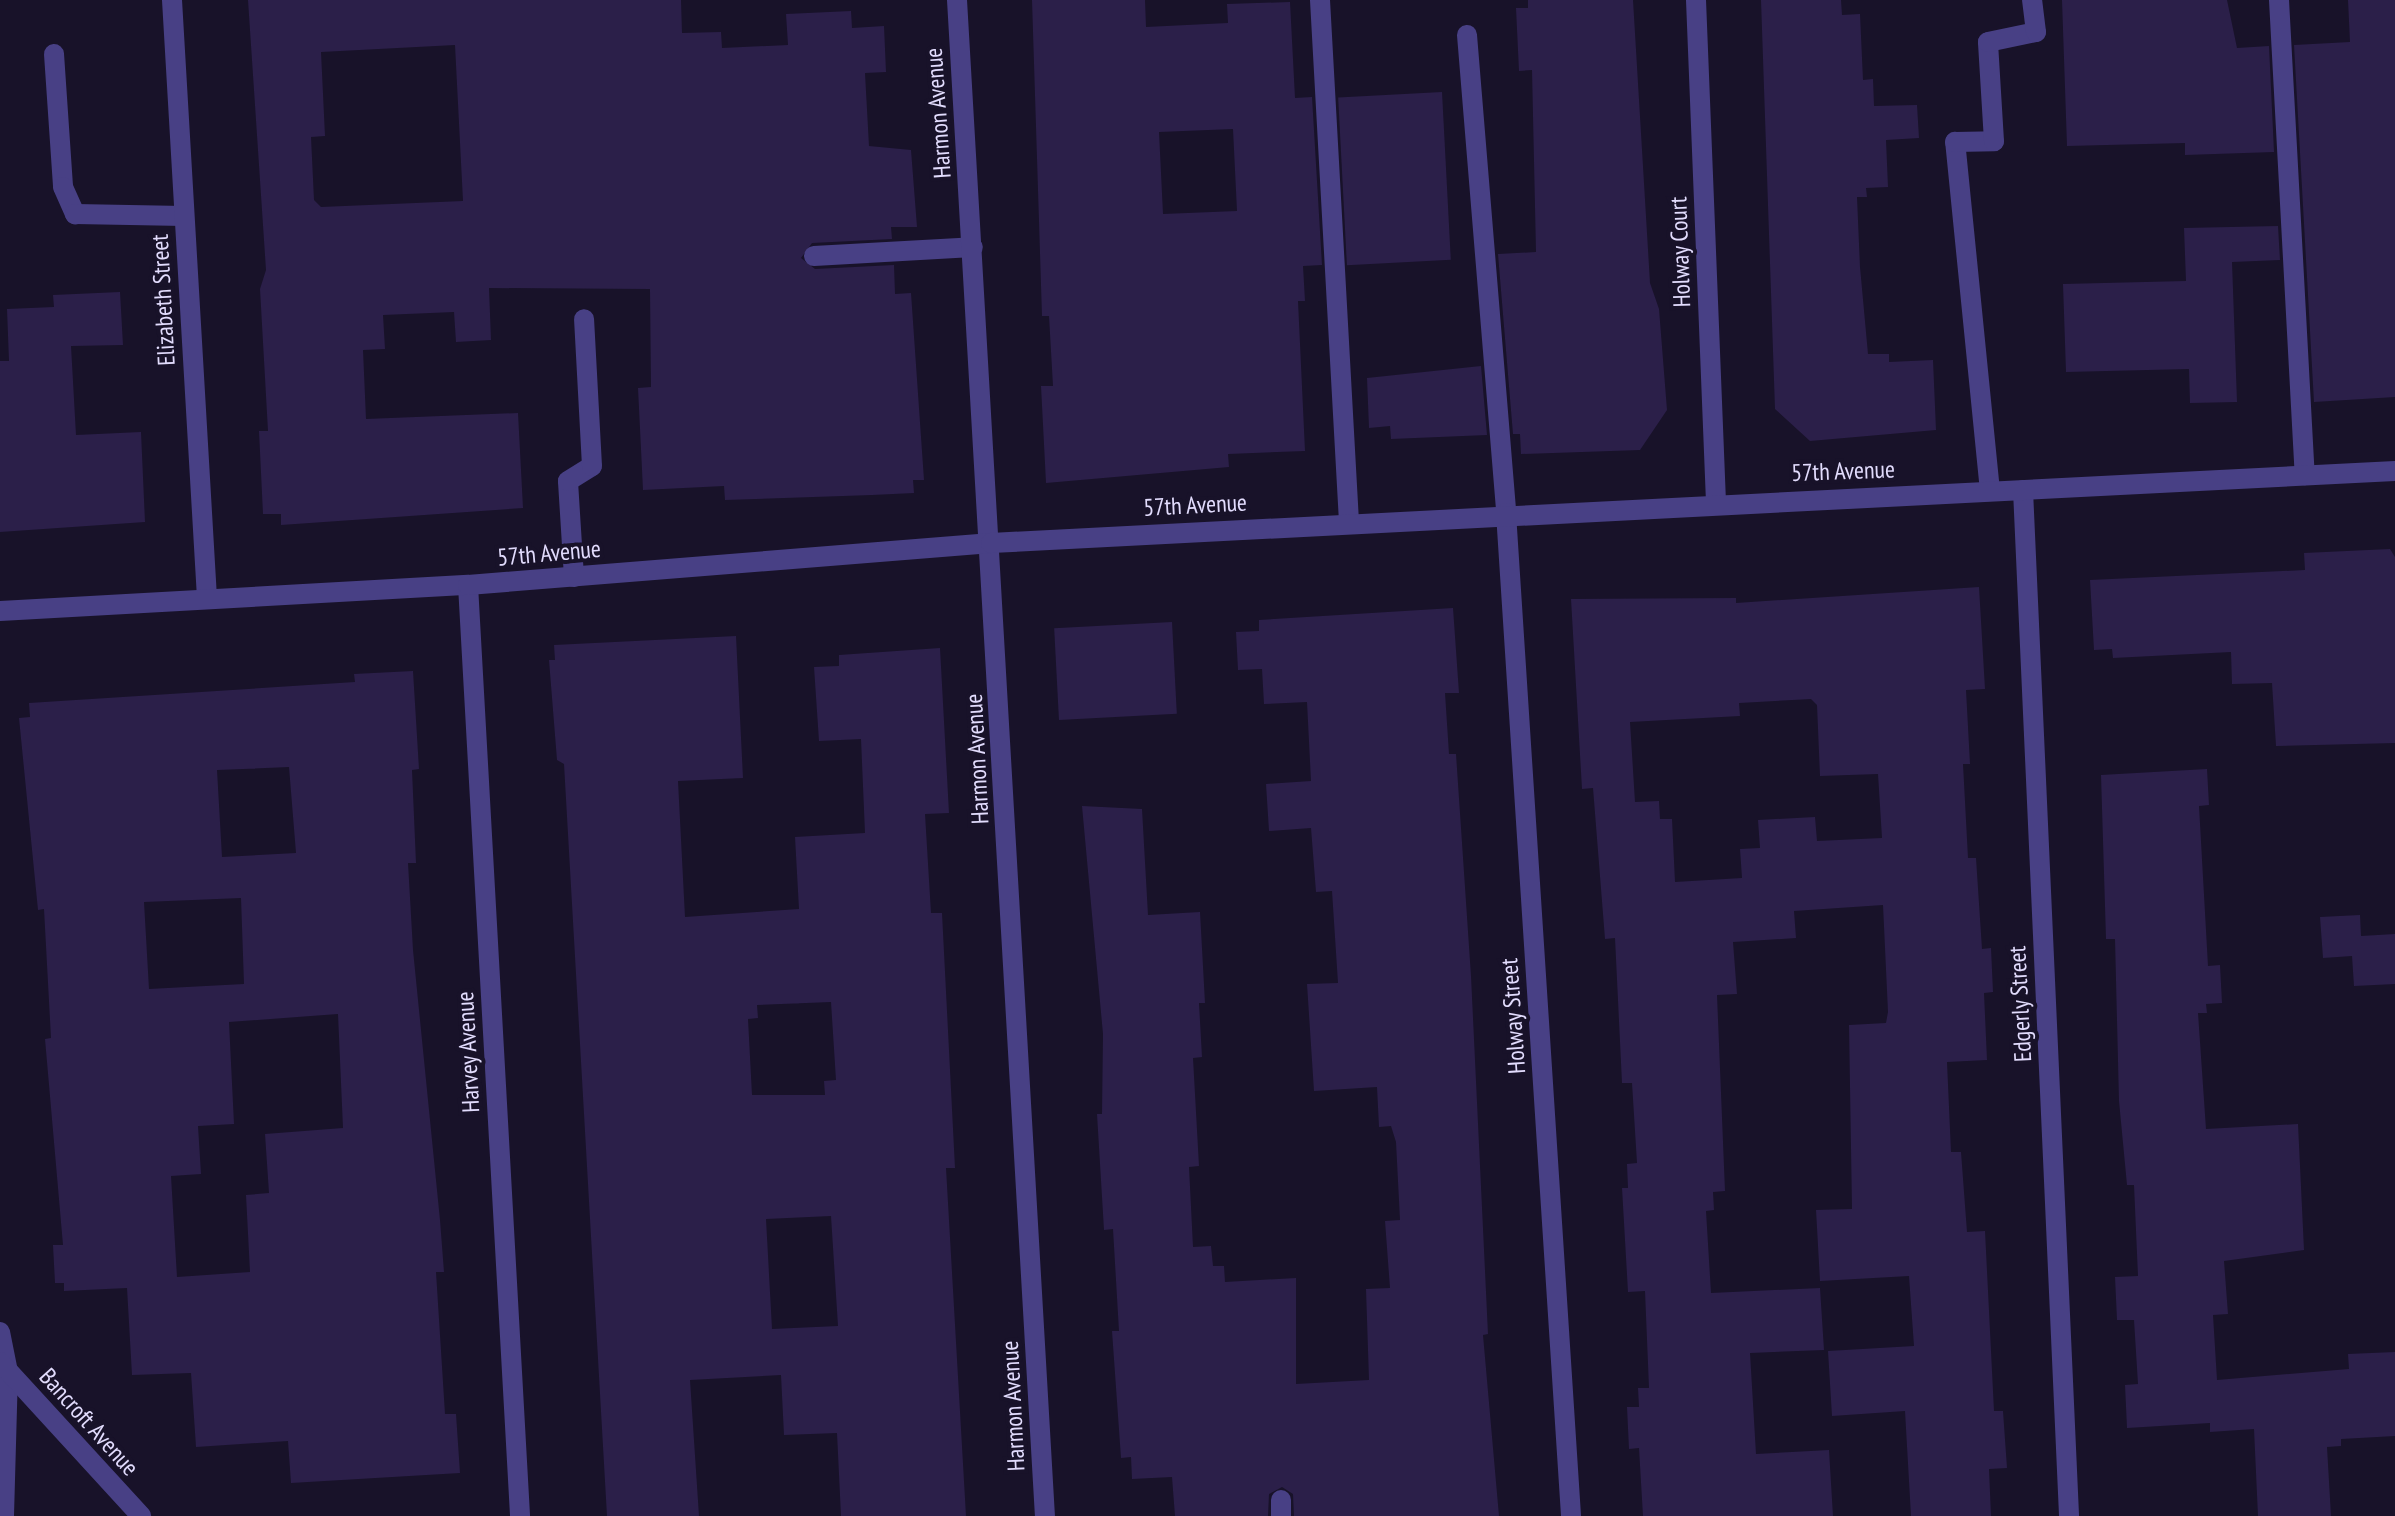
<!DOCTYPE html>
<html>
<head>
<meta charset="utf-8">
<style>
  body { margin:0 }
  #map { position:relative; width:2395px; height:1516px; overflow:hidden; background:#181229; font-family:"PT Sans Narrow",sans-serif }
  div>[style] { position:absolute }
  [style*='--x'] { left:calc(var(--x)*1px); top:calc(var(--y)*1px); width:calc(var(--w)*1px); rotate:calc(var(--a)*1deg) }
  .building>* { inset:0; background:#2b1f49; transform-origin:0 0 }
  .service>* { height:20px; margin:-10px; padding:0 10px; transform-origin:10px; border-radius:10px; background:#484085 }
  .minor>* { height:20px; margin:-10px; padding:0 10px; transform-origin:10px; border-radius:10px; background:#484085 }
  .tertiary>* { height:20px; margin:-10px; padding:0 10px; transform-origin:10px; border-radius:10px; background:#484085 }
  span { translate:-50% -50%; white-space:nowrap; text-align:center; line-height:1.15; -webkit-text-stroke:8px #181229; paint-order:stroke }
  .street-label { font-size:24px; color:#e2dcfd }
</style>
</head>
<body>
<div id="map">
  <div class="building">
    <i style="clip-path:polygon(evenodd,248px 0,681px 0,682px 33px,721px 32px,722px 48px,788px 45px,786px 14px,851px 11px,852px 28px,884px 26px,886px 72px,865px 73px,869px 146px,911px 150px,917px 227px,891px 227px,892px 239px,812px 243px,801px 258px,815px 269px,894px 265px,895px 294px,911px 293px,924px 480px,913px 480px,914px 493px,872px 495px,725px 500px,724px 486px,643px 490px,638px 388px,651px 387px,650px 289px,489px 288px,491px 340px,456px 342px,454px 312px,383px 315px,385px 349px,363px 350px,366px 419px,518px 413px,523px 508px,281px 525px,281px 514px,263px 514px,259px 431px,268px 431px,260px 289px,266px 270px,248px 0,455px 45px,463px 201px,321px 207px,314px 200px,311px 137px,325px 136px,321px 52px,455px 45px)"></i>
    <i style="clip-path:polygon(evenodd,1032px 0,1145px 0,1146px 27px,1228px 23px,1227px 4px,1290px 2px,1295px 98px,1312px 97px,1322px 265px,1303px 266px,1305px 301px,1298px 301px,1305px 451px,1228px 454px,1229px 467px,1046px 483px,1041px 386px,1053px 386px,1049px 316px,1042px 316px,1032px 0,1233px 129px,1237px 211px,1163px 214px,1159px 132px,1233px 129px)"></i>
    <i style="clip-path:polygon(1528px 0,1633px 0,1650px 283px,1659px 309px,1667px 410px,1640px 450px,1521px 454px,1520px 434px,1513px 434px,1498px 254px,1536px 252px,1532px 70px,1519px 71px,1516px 8px,1528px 8px)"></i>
    <i style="clip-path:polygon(1761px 0,1841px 0,1842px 15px,1860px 14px,1863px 80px,1873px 79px,1874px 106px,1917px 105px,1919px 138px,1886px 140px,1888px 187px,1866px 188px,1867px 197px,1857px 197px,1860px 267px,1868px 354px,1889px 354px,1889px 362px,1933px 360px,1936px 430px,1810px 441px,1775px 409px)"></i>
    <i style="clip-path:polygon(2062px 0,2227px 0,2237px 48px,2269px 46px,2274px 152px,2185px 155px,2185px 143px,2067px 146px)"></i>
    <i style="clip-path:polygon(2348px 0,2395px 0,2395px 397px,2314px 402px,2294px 45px,2350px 42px)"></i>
    <i style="left:1442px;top:92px;width:168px;height:104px;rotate:87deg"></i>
    <i style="clip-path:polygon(2278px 226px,2280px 260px,2232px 262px,2237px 402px,2190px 403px,2189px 369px,2066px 372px,2063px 284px,2186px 281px,2184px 228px)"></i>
    <i style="clip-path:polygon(120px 292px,123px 345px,71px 346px,76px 435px,141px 432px,145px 522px,0 532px,0 361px,9px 361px,7px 309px,54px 307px,53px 295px)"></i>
    <i style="clip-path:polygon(1481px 366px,1487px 435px,1391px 439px,1390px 426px,1369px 428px,1367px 378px)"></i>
    <i style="clip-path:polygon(2390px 549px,2395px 557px,2395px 743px,2276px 746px,2272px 683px,2232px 684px,2231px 652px,2113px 658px,2112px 649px,2094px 650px,2090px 580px,2305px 570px,2304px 553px)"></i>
    <i style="clip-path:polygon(evenodd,1979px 587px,1985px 689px,1966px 690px,1970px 764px,1963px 764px,1968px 858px,1976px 858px,1982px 949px,1991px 948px,1993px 992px,1984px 993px,1987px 1060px,1947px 1062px,1951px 1152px,1961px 1152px,1967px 1232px,1985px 1231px,1994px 1411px,2003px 1411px,2007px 1468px,1989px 1469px,1991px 1516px,1911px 1516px,1905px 1411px,1832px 1416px,1828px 1351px,1914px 1346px,1909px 1276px,1820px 1281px,1816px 1210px,1852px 1209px,1849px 1025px,1886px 1023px,1888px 1012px,1883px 905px,1794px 911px,1796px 938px,1733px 942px,1737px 994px,1717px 995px,1725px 1191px,1713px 1192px,1714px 1210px,1706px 1211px,1711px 1293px,1820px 1288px,1824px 1350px,1750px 1353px,1756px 1454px,1829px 1450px,1833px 1516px,1643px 1516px,1639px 1448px,1629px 1449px,1627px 1407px,1639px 1407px,1638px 1388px,1649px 1388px,1645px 1291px,1628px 1292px,1622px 1188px,1628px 1188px,1627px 1164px,1637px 1163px,1632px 1083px,1622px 1083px,1615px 938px,1605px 939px,1593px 788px,1582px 789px,1571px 599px,1736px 598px,1736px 603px,1979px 587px,1811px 699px,1817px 705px,1820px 776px,1878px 774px,1882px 838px,1817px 841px,1815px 817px,1758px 820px,1760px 848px,1740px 849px,1742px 878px,1675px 882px,1672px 819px,1660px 819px,1659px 801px,1635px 802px,1630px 722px,1740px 716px,1739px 703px,1811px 699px)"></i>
    <i style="clip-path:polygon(1453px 608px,1459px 693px,1445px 693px,1449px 754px,1456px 754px,1471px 976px,1488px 1334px,1483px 1335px,1499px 1516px,1294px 1516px,1293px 1494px,1282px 1487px,1269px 1494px,1268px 1516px,1175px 1516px,1172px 1477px,1132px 1479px,1131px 1457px,1121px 1458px,1112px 1331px,1119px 1331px,1113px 1229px,1104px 1230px,1097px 1114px,1102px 1114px,1103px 1034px,1082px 806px,1142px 809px,1148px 915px,1200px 912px,1205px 1003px,1199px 1003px,1202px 1057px,1193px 1058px,1199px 1166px,1189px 1167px,1193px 1247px,1211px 1246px,1213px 1266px,1224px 1266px,1225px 1282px,1296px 1278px,1296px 1384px,1369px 1380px,1366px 1289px,1390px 1288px,1385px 1221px,1400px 1220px,1396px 1142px,1391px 1126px,1379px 1127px,1377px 1087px,1314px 1091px,1307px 984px,1338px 983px,1332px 891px,1316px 892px,1311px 828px,1269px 831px,1266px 784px,1311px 781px,1307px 702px,1264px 704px,1262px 669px,1238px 670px,1236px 632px,1259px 631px,1259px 620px)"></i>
    <i style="left:1172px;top:622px;width:92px;height:118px;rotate:87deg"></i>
    <i style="clip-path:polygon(evenodd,736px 636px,743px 778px,678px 781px,685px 917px,799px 909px,795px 837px,865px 833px,861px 739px,819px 741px,814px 667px,839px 666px,839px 655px,940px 648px,949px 813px,925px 814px,931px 913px,942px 913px,955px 1168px,946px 1168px,966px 1516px,841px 1516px,837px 1433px,784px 1435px,781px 1375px,690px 1380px,699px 1516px,607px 1516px,564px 764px,557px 760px,549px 660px,555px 660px,554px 645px,736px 636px,831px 1002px,836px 1080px,824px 1081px,825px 1095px,752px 1095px,748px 1019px,758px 1018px,757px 1005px,831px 1002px,736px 636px,831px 1216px,838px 1326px,772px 1329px,766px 1219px,831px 1216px)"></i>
    <i style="clip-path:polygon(evenodd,413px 671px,419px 769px,412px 770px,416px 863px,408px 863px,413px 950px,440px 1220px,444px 1272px,436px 1272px,445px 1414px,456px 1414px,460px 1473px,291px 1483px,288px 1441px,196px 1447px,191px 1373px,132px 1375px,127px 1288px,64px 1291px,64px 1283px,55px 1283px,53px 1245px,63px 1245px,45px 1039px,51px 1038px,44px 909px,38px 910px,19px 718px,30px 717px,29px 703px,355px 682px,354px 674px,413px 671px,289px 767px,296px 853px,222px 857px,217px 770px,289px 767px,413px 671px,241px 898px,244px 984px,149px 989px,144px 902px,241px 898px,413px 671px,338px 1014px,343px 1128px,265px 1134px,269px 1193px,246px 1195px,250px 1272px,177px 1277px,171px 1176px,201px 1174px,198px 1126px,234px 1124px,229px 1022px,338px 1014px)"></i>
    <i style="clip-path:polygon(2207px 769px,2209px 805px,2199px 806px,2208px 966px,2220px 965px,2222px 1003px,2206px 1004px,2207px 1013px,2198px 1013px,2206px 1129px,2298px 1124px,2304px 1250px,2224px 1261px,2228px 1314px,2213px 1315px,2217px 1380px,2349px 1369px,2348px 1354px,2395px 1352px,2395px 1436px,2341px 1439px,2341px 1446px,2327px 1447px,2331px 1516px,2258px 1516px,2254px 1429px,2210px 1432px,2210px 1423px,2127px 1428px,2125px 1385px,2138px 1384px,2134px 1320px,2117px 1320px,2115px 1277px,2138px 1276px,2134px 1185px,2127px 1185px,2119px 1101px,2115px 939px,2106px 939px,2101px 775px)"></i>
    <i style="clip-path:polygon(2360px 915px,2361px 936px,2395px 934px,2395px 984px,2354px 986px,2352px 956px,2323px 958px,2320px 917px)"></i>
  </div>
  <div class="service">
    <i style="--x:2279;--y:0;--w:476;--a:86.9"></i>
    <i style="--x:1467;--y:35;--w:480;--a:85.3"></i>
    <i style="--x:54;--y:54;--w:133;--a:86.1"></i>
    <i style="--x:63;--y:187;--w:30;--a:66"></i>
    <i style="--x:75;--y:214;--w:109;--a:1.1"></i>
    <i style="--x:814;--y:256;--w:159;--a:-3.2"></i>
    <i style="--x:1990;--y:491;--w:351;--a:-95.7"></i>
    <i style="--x:1955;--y:142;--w:39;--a:-1"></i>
    <i style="--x:1994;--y:141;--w:99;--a:-93.5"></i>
    <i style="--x:1988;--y:42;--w:49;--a:-11.8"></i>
    <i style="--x:2036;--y:32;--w:32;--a:-97"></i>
    <i style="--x:574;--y:577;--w:96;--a:-93.6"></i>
    <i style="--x:568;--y:481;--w:28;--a:-32"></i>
    <i style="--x:592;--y:466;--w:147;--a:-93.1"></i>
    <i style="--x:1281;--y:1500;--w:16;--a:90"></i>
  </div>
  <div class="minor">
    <i style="--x:172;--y:0;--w:599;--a:86.65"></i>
    <i style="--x:957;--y:0;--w:1519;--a:86.68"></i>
    <i style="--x:1320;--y:0;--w:523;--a:86.82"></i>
    <i style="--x:1696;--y:0;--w:502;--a:87.72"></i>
    <i style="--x:2023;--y:490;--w:1027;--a:87.43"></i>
    <i style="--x:1506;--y:513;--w:1005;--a:86.29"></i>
    <i style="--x:468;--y:585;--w:932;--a:86.8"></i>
    <i style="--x:0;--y:611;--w:469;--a:-3.2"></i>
    <i style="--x:468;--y:585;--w:525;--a:-4.59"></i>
    <i style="--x:991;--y:543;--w:1406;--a:-2.94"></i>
    <i style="--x:0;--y:1332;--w:41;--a:78.7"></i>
    <i style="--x:8;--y:1372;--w:144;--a:91.6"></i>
  </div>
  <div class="tertiary">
    <i style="--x:0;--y:1362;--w:209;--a:47.5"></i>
  </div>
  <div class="street-label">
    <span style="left:938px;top:113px;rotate:-94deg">Harmon Avenue</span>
    <span style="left:1680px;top:252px;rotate:-92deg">Holway Court</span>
    <span style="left:163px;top:300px;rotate:-93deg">Elizabeth Street</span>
    <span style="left:1843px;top:471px;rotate:-2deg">57th Avenue</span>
    <span style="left:1195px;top:505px;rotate:-3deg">57th Avenue</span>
    <span style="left:549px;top:553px;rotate:-5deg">57th Avenue</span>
    <span style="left:977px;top:759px;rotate:-93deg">Harmon Avenue</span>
    <span style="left:2020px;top:1004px;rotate:-93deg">Edgerly Street</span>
    <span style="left:1513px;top:1016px;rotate:-94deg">Holway Street</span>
    <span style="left:468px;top:1052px;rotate:-93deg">Harvey Avenue</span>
    <span style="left:1013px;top:1406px;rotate:-93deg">Harmon Avenue</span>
    <span style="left:89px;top:1422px;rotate:48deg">Bancroft Avenue</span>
  </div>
</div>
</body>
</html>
